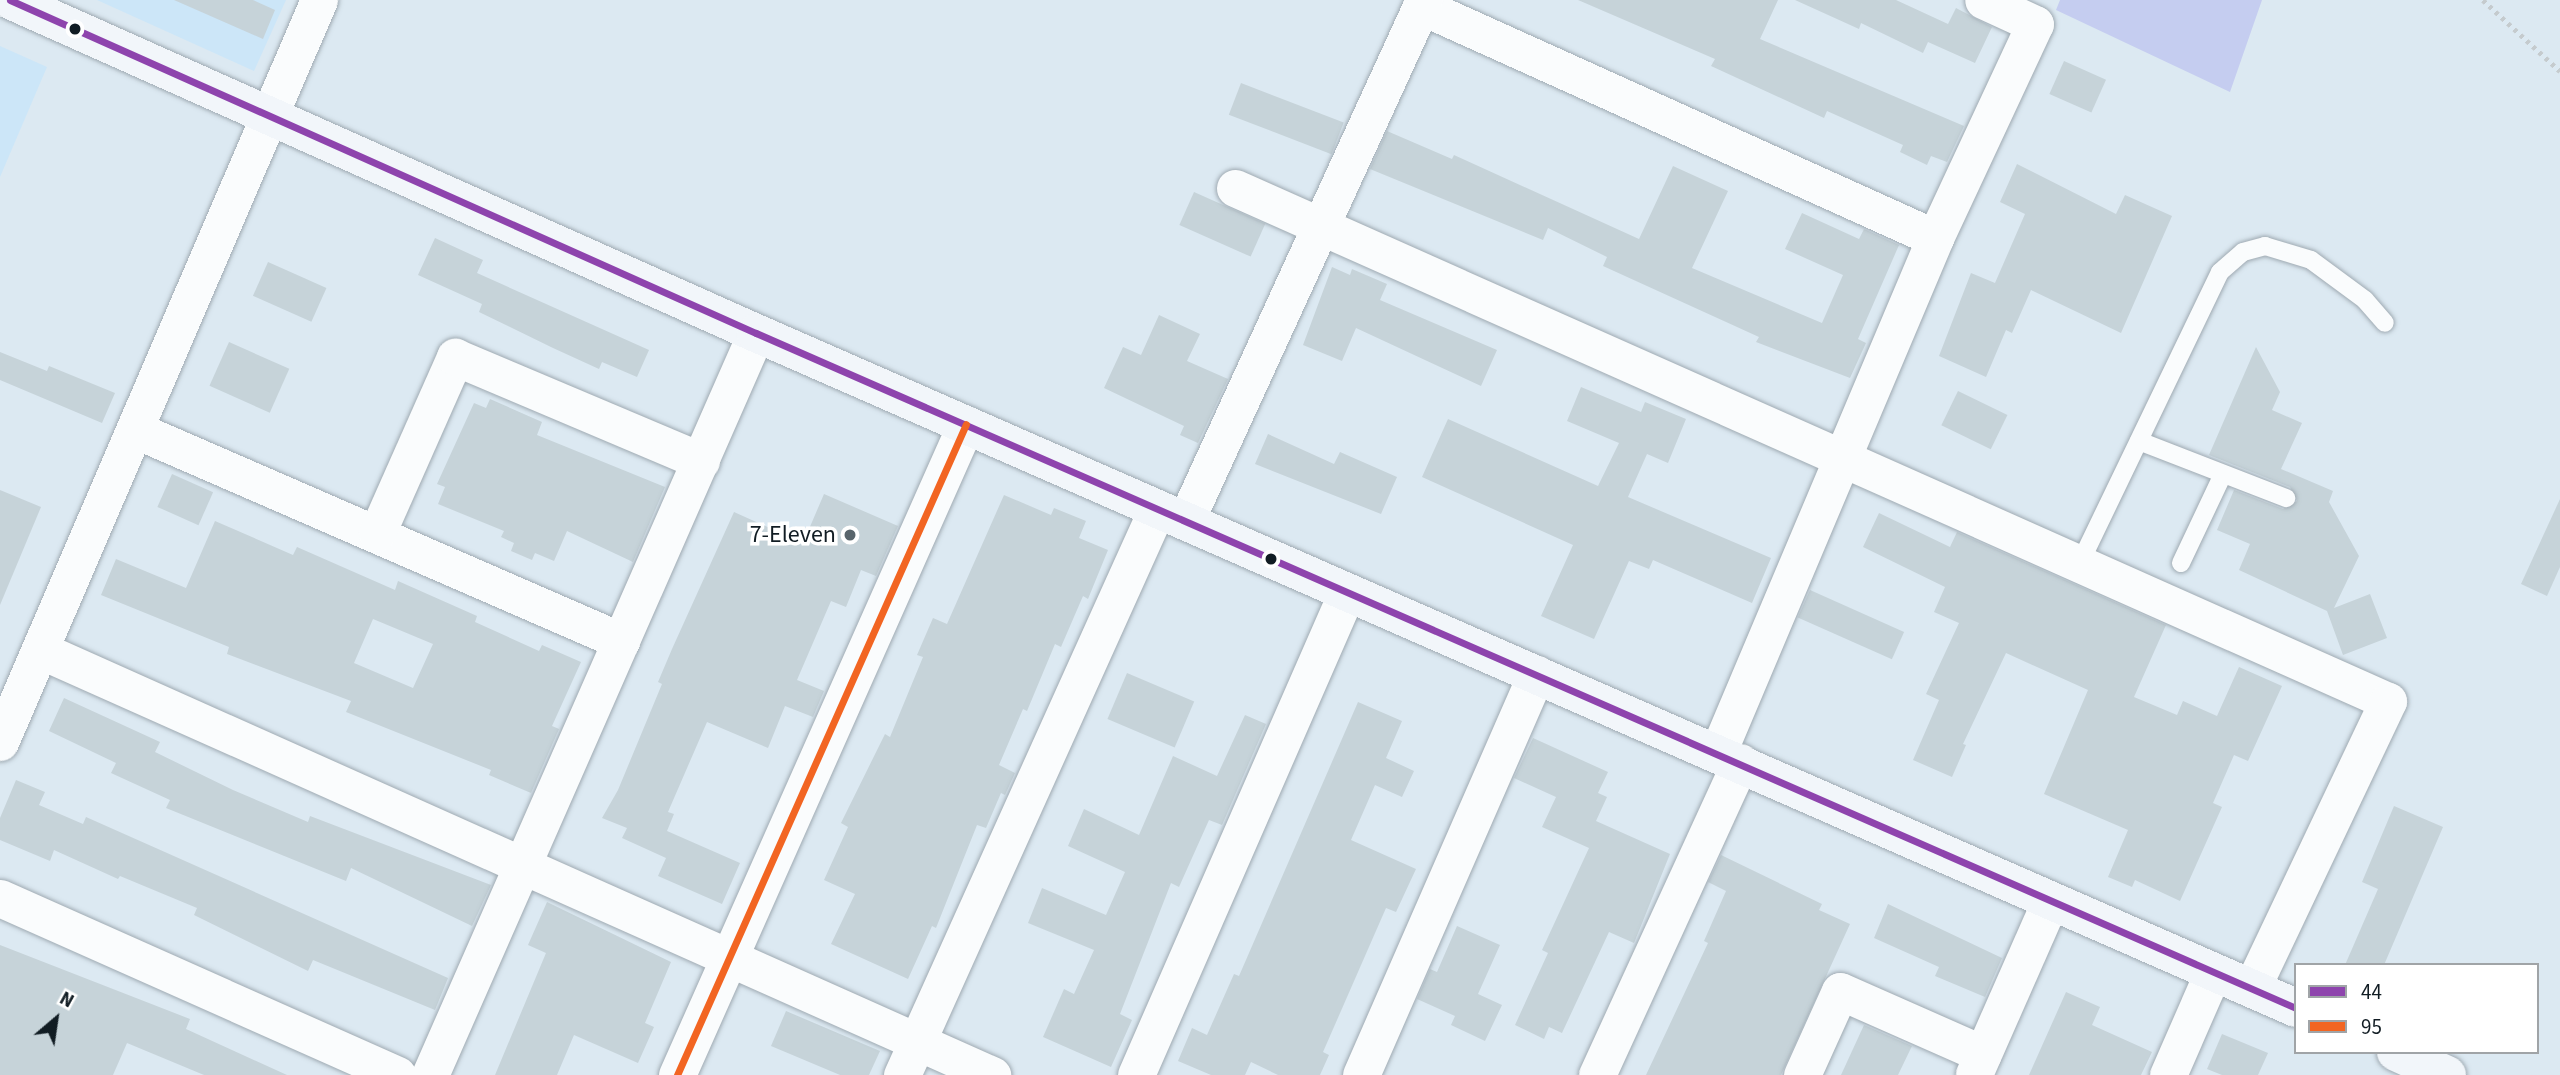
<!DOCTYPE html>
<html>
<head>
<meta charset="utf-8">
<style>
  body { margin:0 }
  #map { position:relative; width:2560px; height:1075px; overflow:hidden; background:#dce9f2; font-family:"Source Sans 3",sans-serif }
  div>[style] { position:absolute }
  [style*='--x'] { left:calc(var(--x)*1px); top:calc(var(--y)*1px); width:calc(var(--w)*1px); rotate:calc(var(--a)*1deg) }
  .built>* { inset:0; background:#cce6f8 }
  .green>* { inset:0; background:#c5cdf0 }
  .building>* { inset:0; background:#c6d3d9; transform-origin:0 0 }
  .path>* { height:4.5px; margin-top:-2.25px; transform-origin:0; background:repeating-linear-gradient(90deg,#c5cbce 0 3.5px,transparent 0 8.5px) }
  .roads { filter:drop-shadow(0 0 2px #9faab2) drop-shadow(0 0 2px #9faab2) }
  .service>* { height:18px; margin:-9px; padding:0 9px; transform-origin:9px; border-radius:9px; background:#fafcfd }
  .minor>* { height:37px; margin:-18.5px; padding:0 18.5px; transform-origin:18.5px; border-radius:18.5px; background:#fafcfd }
  .secondary>* { height:38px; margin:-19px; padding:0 19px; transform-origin:19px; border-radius:19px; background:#f2f6fa }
  .bus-1>* { height:7px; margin:-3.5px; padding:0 3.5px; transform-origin:3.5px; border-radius:3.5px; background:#8e44ad }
  .bus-2>* { height:7px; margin:-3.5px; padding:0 3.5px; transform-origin:3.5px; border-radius:3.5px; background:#f26522 }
  .dots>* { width:19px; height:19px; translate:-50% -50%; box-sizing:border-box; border:4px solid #fff; border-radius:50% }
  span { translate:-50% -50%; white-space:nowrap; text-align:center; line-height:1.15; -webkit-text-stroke:7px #fff; paint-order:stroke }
  .poi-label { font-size:24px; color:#111c23 }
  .right { translate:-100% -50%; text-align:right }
  .legend { position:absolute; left:2294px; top:963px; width:245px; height:91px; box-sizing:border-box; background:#fff; border:2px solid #a0a4a7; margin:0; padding:9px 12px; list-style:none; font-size:21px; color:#111c23 }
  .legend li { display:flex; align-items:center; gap:14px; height:35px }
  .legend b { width:35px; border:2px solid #a0a4a7 }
  .north { position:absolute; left:21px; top:984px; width:70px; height:70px; -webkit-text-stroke:5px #fff; paint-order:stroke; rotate:29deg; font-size:19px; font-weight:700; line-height:28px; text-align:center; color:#111c23 }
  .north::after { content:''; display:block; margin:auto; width:24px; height:32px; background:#111c23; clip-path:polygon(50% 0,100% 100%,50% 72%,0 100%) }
</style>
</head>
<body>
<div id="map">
  <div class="built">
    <i style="clip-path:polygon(97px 0,286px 0,254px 71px)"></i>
    <i style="clip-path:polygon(0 46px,47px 67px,0 177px)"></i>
  </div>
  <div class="green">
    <i style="clip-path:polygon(2060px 0,2262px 0,2230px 92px,2056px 10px)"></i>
  </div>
  <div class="building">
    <i style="clip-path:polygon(174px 0,253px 0,275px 10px,263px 39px)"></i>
    <i style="clip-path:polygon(1578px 0,1778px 0,1760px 39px,1964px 126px,1947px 162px,1931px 156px,1927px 165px,1900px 152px,1903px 145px,1827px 111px,1824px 118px,1711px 66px,1715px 59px)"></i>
    <i style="clip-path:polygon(1795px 0,1896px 0,1948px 24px,1956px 8px,1992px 27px,1975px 63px,1928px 42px,1923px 53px,1861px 23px,1859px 29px)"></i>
    <i style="left:2064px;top:61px;width:46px;height:36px;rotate:24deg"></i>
    <i style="left:1241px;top:83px;width:110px;height:34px;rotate:21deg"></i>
    <i style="clip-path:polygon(1387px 131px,1452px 159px,1454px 155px,1639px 239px,1673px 166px,1728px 191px,1692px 268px,1822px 323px,1843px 275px,1785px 249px,1802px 213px,1859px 239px,1864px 229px,1899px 245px,1858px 339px,1866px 343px,1850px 378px,1756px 342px,1759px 337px,1603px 266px,1607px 257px,1548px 228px,1543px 240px,1370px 169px)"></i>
    <i style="clip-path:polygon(2017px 164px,2116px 214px,2125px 195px,2172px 216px,2121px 333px,2031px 290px,2012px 333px,2006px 330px,1986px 377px,1939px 356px,1971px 273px,1995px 283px,2025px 214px,2000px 202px)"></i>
    <i style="left:1194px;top:192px;width:78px;height:36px;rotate:24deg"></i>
    <i style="clip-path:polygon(435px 238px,483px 260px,477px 273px,649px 350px,637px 377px,602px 362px,599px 369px,553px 348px,479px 312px,482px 304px,418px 275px)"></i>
    <i style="left:268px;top:262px;width:64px;height:37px;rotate:24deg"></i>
    <i style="clip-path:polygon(1332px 267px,1350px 275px,1352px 269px,1387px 284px,1380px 300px,1497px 350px,1481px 386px,1356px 328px,1342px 361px,1303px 345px)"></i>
    <i style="clip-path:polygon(1159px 315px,1200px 334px,1187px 361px,1228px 379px,1198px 443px,1180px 435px,1184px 426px,1104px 388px,1123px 347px,1141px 355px)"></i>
    <i style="left:229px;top:342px;width:66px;height:48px;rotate:24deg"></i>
    <i style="clip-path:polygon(2256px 347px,2280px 392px,2272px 410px,2302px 423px,2281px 469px,2333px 491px,2329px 502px,2359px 556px,2334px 608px,2370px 594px,2387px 638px,2343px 655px,2327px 611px,2239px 570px,2250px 544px,2217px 530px,2234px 490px,2283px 509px,2297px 501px,2290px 487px,2209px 455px)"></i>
    <i style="clip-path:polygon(0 352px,47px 371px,49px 366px,115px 393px,102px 423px,0 380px)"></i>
    <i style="clip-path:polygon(1581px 387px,1641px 412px,1645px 402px,1686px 419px,1668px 463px,1647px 454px,1628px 497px,1771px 558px,1752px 603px,1653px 560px,1649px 569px,1629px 561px,1594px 639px,1541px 616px,1573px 545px,1422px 477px,1448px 419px,1598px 486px,1619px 443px,1567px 421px)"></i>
    <i style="left:1958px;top:391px;width:55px;height:38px;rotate:26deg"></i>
    <i style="clip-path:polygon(490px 399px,542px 422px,537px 435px,665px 487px,633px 562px,567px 531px,554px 561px,535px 553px,532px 560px,511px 551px,514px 543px,501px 537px,504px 531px,438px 504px,445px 487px,437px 484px,474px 403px,486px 408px)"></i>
    <i style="clip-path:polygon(1268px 434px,1334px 464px,1340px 452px,1397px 477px,1381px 514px,1255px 464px)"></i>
    <i style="left:172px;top:474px;width:45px;height:36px;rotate:24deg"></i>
    <i style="clip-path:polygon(0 490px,41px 507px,0 605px)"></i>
    <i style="clip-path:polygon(824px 494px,898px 526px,876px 576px,861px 570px,846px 607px,831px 601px,797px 680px,824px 691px,813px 717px,785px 706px,768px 748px,707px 722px,668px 812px,674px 814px,667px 831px,740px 863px,722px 904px,658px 876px,666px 858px,622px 838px,627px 828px,602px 818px,618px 790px,662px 684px,658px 682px,672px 649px,734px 512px,803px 543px)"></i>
    <i style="clip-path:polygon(1004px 495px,1051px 515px,1054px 508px,1086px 521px,1079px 538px,1108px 550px,1088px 599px,1083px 596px,1061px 647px,1055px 644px,1027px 711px,1023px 709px,999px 765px,1015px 773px,1005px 795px,1001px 793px,986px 828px,977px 825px,936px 928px,932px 926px,908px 979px,831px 944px,855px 894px,824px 880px,848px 827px,841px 823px,885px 734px,890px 737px,923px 657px,917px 655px,933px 618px,947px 624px)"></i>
    <i style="clip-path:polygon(2560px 499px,2560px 567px,2547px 596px,2521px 584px)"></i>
    <i style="clip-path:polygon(1879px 513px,1950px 547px,1957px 532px,2166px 625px,2134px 697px,2177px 715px,2183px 701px,2217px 716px,2239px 667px,2282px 686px,2248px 761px,2234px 755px,2213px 803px,2222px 807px,2180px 901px,2135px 880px,2132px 887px,2108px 877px,2128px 830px,2044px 794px,2088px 690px,2006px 653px,1963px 744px,1966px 745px,1952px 777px,1913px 760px,1939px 700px,1926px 694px,1959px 623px,1934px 612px,1945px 587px,1863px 547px)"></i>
    <i style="clip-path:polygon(evenodd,215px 521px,293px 555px,297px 547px,395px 590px,398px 581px,477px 616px,475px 622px,539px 651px,542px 645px,581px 662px,552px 726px,559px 729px,531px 793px,489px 775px,491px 770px,346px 712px,351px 701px,227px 654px,229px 647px,101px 595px,116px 559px,186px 588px,215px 521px,373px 619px,433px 644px,413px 688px,354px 663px,373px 619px)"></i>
    <i style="left:1810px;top:590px;width:103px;height:30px;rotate:24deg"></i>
    <i style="left:1127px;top:673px;width:73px;height:50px;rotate:23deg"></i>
    <i style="clip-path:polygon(64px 698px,160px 742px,155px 752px,233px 790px,308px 822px,310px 816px,491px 885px,472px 926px,351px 868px,346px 881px,166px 808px,170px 800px,111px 773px,116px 763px,49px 731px)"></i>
    <i style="clip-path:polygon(1358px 702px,1402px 721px,1386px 758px,1414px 771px,1402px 797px,1375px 785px,1351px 840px,1416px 869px,1396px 912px,1386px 908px,1323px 1052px,1329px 1055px,1320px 1075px,1278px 1075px,1251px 1062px,1245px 1075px,1211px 1075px,1178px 1061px,1192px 1028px,1207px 1035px,1234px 974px,1239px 976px)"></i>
    <i style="clip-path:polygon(1245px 715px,1266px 724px,1222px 825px,1209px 820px,1179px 887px,1171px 883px,1120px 1014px,1132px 1020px,1111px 1067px,1043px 1037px,1064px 989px,1074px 994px,1094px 950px,1028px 923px,1042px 888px,1106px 915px,1125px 872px,1068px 846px,1084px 809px,1139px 835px,1173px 756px,1217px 776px)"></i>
    <i style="clip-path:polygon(1533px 738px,1608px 772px,1598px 793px,1607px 797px,1596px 821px,1670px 854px,1634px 943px,1609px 932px,1562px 1033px,1549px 1027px,1544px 1039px,1515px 1025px,1548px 953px,1542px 950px,1589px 848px,1542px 827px,1556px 797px,1514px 778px)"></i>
    <i style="clip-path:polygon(16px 780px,45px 792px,39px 805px,83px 824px,86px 817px,448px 978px,435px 1010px,313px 960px,308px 971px,194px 915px,197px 908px,120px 876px,118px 879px,54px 850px,50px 861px,0 840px,0 818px)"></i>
    <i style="clip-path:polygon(2394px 806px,2443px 827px,2384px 965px,2345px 965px,2378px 889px,2362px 882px)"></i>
    <i style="clip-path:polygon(1721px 855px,1822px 904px,1819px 910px,1850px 924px,1781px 1075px,1646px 1075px,1708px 943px,1704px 941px,1726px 891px,1708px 882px)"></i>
    <i style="clip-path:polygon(547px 902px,671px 962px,645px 1023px,654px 1027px,638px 1063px,574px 1035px,557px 1075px,495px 1075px,546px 953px,528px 945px)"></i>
    <i style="clip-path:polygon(1888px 904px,2002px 958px,1985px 997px,1935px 976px,1939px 967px,1874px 938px)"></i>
    <i style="clip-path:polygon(1457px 926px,1500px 945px,1478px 994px,1502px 1005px,1485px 1041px,1451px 1025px,1455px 1016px,1417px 999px,1430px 969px,1437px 972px)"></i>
    <i style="clip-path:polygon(0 945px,190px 1019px,186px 1029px,287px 1075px,204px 1075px,127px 1043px,113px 1075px,0 1075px)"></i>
    <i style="clip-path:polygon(2066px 992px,2100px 1007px,2092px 1025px,2152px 1052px,2141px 1075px,2029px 1075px)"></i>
    <i style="clip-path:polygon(786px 1011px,880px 1051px,869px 1075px,840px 1075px,771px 1046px)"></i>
    <i style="clip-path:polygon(1864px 1025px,1912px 1046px,1898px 1075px,1841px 1075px)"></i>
    <i style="clip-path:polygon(2222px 1034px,2268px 1053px,2258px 1075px,2222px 1075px,2207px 1069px)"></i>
  </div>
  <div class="path">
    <i style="--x:2483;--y:0;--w:105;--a:42.7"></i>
  </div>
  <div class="roads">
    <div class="service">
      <i style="--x:2139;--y:441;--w:158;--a:21.2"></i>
      <i style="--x:2181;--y:563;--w:98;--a:-64.7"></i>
      <i style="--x:2079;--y:565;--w:325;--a:-64.3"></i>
      <i style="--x:2220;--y:272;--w:30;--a:-41"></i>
      <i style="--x:2243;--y:252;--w:23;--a:-15"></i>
      <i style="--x:2265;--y:246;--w:48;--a:16.9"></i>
      <i style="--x:2311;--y:260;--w:67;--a:36.5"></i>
      <i style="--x:2365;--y:300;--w:30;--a:49"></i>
    </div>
    <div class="minor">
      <i style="--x:1421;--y:6;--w:564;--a:24.29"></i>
      <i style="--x:1235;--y:188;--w:1262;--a:23.99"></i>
      <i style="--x:2388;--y:701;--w:318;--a:115.4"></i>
      <i style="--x:136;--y:430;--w:529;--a:23.51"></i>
      <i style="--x:1186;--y:520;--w:572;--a:-65.41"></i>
      <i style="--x:377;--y:533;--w:193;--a:-66.1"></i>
      <i style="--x:455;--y:357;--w:267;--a:22.9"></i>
      <i style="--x:40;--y:650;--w:1043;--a:24.06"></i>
      <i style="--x:0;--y:742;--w:808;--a:-66.74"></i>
      <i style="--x:1718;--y:752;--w:558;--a:-67.11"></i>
      <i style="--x:1935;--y:238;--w:236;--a:-65"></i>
      <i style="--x:2035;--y:24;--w:57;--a:-155.2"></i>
      <i style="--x:0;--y:898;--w:435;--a:24"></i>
      <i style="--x:1974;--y:1074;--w:188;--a:-66.2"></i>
      <i style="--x:430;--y:1075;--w:810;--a:-66.28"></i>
      <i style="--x:677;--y:1075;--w:712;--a:-66.06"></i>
      <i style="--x:902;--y:1075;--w:621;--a:-65.75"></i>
      <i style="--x:1136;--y:1075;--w:527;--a:-66.4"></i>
      <i style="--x:1361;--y:1075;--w:438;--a:-66.4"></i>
      <i style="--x:1597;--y:1075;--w:344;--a:-65.4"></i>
      <i style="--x:1802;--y:1075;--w:92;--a:-65.7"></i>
      <i style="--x:1840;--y:991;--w:156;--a:23.8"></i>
      <i style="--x:2168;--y:1075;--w:112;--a:-66.4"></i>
    </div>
    <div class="secondary">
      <i style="--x:10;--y:0;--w:817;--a:24.06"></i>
      <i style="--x:756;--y:333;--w:1681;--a:23.67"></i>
      <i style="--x:2396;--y:1052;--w:56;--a:24.3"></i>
    </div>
  </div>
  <div class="bus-1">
    <i style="--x:10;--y:0;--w:817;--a:24.06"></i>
    <i style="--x:756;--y:333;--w:1681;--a:23.67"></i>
  </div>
  <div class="bus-2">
    <i style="--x:677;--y:1075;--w:712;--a:-66.06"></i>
  </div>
  <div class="dots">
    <i style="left:75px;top:29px;background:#111c23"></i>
    <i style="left:850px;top:535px;background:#58646b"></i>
    <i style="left:1271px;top:559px;background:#111c23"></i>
  </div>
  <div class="poi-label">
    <span class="right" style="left:836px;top:535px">7-Eleven</span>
  </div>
  <ul class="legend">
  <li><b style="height:9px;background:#8e44ad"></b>44</li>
  <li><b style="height:9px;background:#f26522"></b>95</li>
  </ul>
  <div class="north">N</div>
</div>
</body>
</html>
